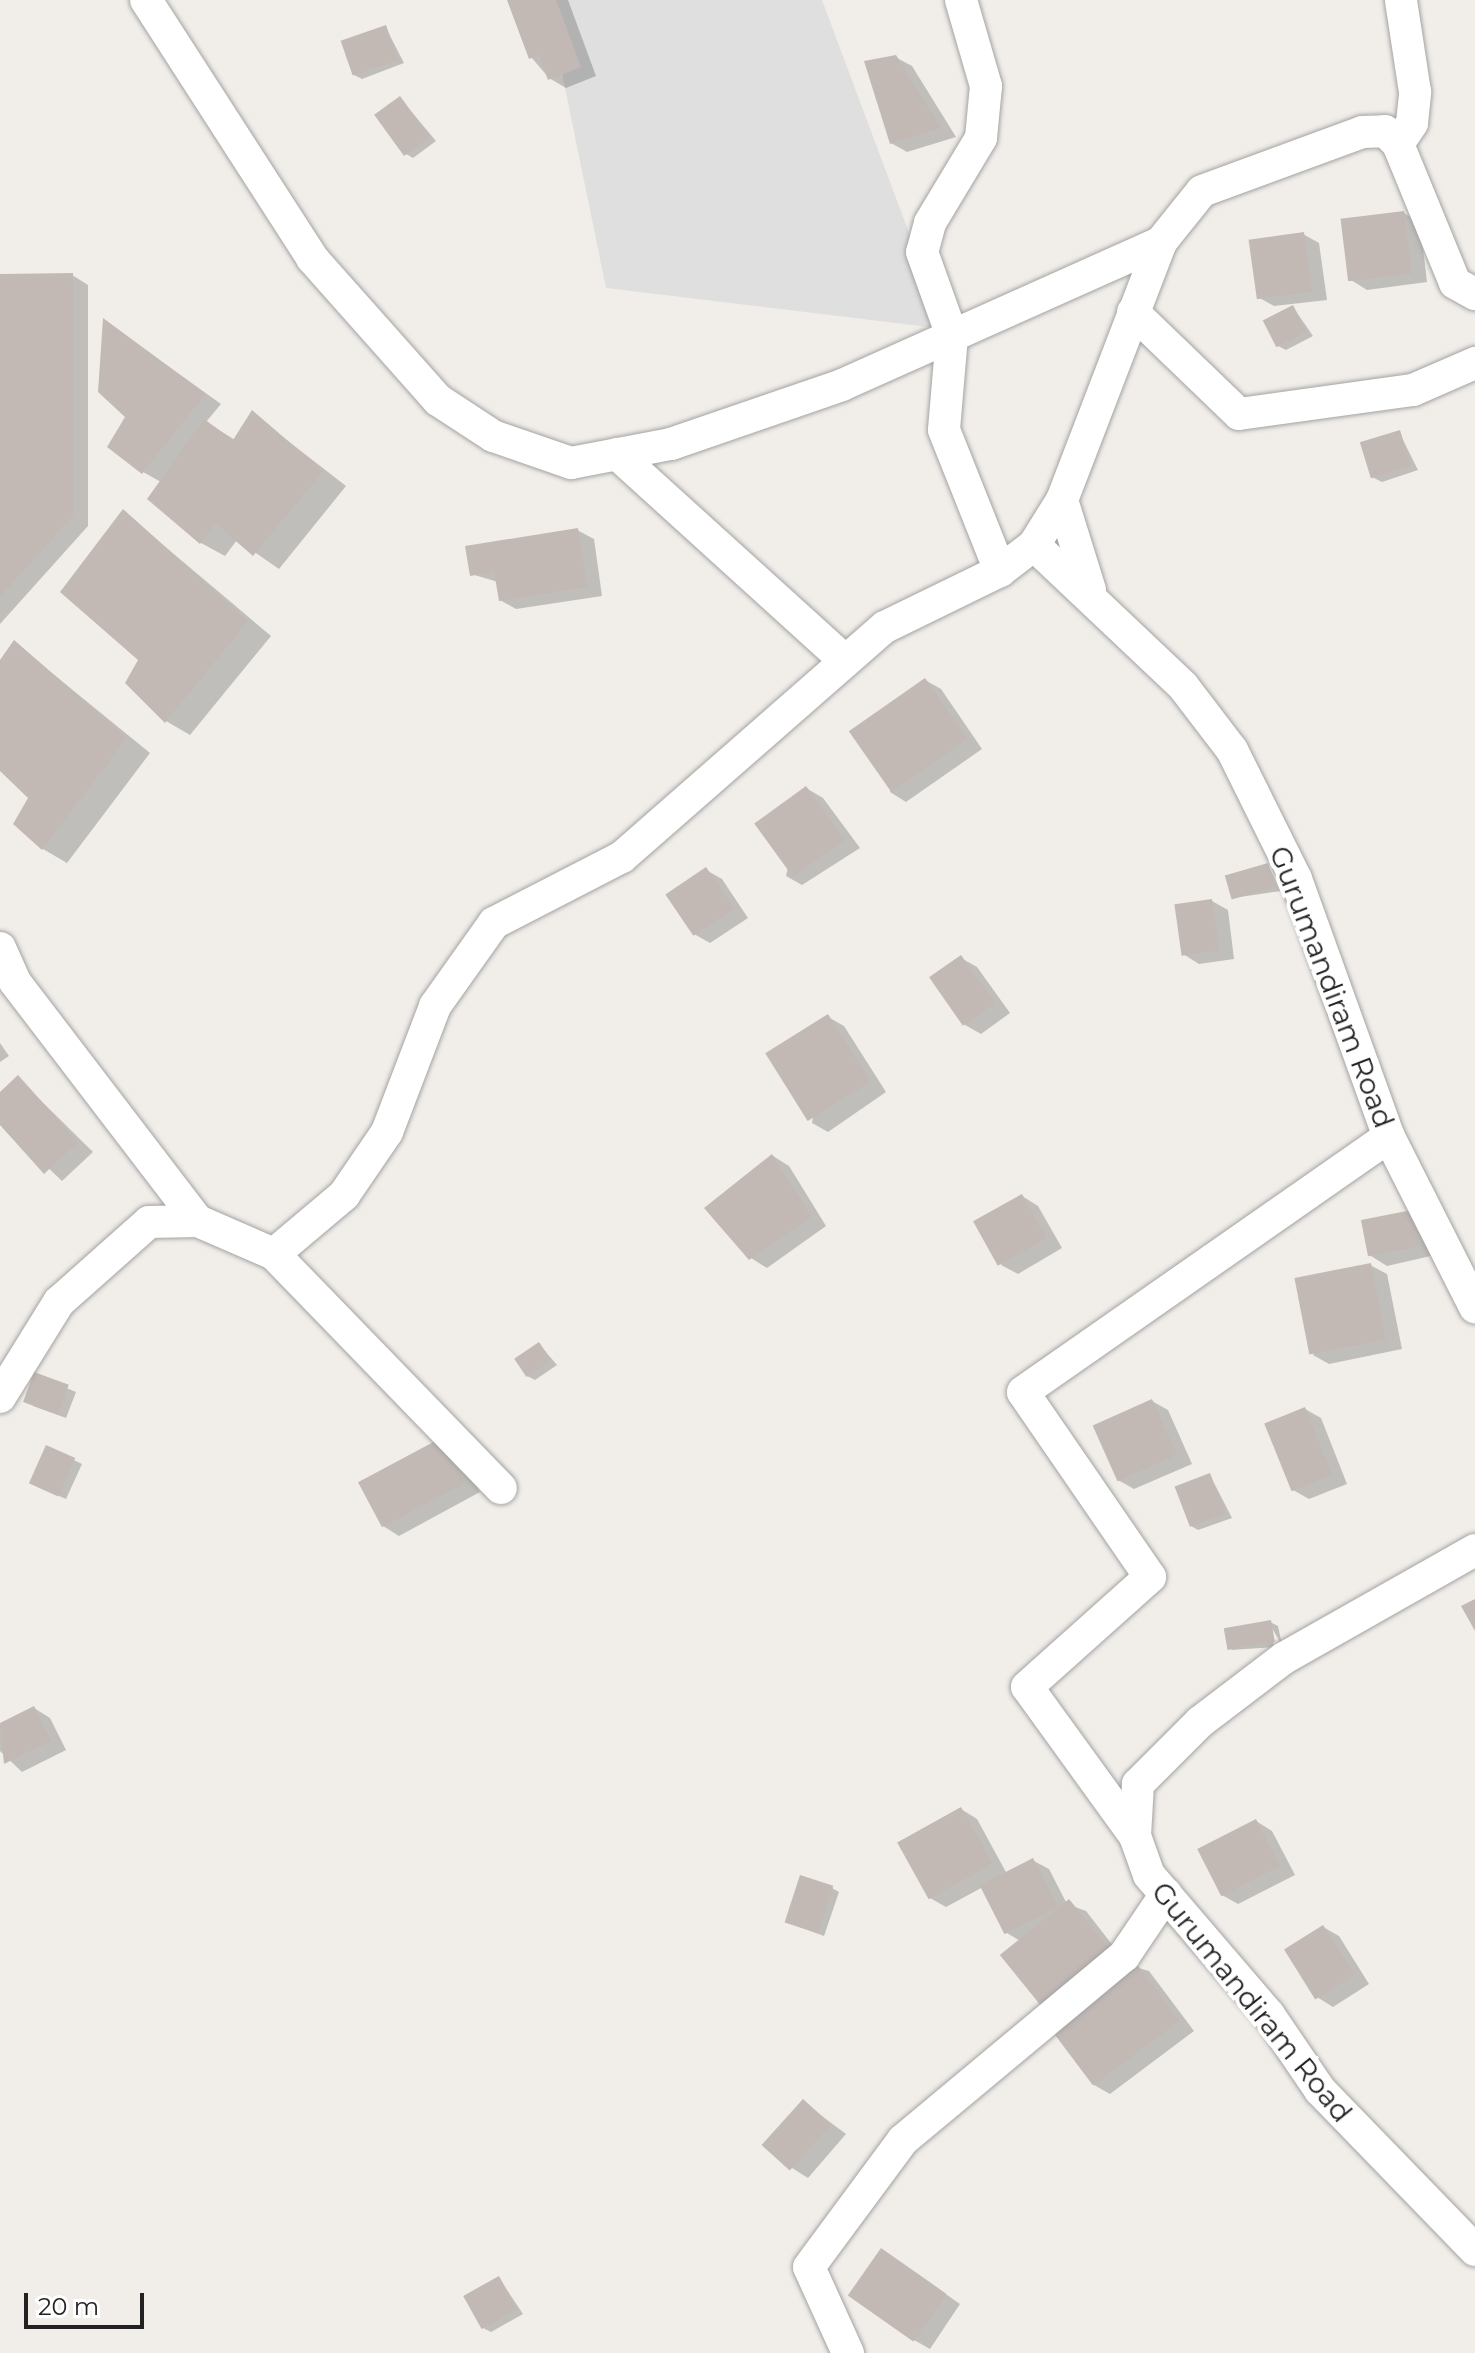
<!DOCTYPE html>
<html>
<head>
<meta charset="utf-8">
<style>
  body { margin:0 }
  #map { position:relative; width:1475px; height:2353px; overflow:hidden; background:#f1eee9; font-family:Montserrat,sans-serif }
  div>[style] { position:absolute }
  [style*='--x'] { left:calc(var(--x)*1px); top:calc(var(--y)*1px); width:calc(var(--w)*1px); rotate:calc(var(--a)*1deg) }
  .residential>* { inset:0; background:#e0dfdf }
  .shadow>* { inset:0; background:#0003 }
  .building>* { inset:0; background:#c2b9b5; transform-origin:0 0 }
  .roads { filter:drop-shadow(0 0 2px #a3a3a3) drop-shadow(0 0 2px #a3a3a3) }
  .minor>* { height:32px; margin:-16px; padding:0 16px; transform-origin:16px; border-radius:16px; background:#fff }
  span { translate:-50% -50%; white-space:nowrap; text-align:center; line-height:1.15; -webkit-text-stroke:8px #fff; paint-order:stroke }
  .street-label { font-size:28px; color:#222 }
  .scale { position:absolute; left:24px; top:2293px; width:120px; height:36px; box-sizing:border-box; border:4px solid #222; border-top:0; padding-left:10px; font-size:24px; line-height:28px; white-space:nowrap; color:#222; -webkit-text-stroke:6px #fff; paint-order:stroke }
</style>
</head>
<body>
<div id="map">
  <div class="residential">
    <i style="clip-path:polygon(547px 0,822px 0,945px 329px,606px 288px)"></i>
  </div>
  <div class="shadow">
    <i style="clip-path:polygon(509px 0,568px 0,596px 76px,566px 88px,549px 78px,531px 57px)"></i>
    <i style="clip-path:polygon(386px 28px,404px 63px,362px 79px,354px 75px)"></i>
    <i style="clip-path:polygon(895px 57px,912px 66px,956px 137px,907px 152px,891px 143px)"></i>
    <i style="clip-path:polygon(400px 98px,436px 141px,413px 158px,406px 154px)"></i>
    <i style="clip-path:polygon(1404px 213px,1420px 223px,1427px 282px,1367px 290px,1351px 280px)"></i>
    <i style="clip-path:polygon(1303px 234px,1319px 243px,1327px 300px,1274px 306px,1258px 297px)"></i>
    <i style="clip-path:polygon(72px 275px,88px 285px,88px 526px,0 624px,0 276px)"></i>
    <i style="clip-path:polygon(1293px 307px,1313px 336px,1286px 350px,1278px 346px)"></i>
    <i style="clip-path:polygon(105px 321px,221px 404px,206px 422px,235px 440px,252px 413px,346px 486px,279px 569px,237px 540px,225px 556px,201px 543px,161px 482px,143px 472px)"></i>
    <i style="clip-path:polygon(1399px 432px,1418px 470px,1382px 482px,1374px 478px)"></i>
    <i style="clip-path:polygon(124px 512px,271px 636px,190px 735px,166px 721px,141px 660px)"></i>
    <i style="clip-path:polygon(577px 530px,594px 539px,602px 596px,516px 609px,500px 600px,498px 582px,471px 574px)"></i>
    <i style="clip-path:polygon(15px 643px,150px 753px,67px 863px,43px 849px,30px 797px,0 768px,0 663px)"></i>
    <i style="clip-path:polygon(925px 680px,941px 689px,982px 749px,906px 802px,890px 792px)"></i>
    <i style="clip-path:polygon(806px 788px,823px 798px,860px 848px,802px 885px,786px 876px)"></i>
    <i style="clip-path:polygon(1268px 865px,1281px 891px,1233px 898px)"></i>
    <i style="clip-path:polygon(706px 870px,722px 879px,748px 918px,710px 943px,694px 934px)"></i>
    <i style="clip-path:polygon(1212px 901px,1228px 910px,1234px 959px,1199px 964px,1183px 954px)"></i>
    <i style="clip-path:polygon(961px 958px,977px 967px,1010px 1013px,981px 1034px,965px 1025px)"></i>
    <i style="clip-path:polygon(828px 1017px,844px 1026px,886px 1092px,828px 1132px,812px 1123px)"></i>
    <i style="clip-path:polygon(0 1043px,9px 1056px,0 1062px)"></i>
    <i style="clip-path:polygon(18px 1078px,93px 1152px,62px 1181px,0 1122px,0 1094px)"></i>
    <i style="clip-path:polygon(773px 1156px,789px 1166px,826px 1226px,767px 1268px,751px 1258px)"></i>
    <i style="clip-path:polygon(1022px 1196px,1038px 1206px,1062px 1248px,1018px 1274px,1001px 1265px)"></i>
    <i style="clip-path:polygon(1427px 1222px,1435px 1255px,1387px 1266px,1371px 1256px,1363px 1223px)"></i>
    <i style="clip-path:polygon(1370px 1265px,1387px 1274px,1402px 1349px,1329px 1364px,1313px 1355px)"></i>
    <i style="clip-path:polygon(539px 1344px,557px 1365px,535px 1380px,527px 1376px)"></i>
    <i style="clip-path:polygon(35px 1375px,76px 1392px,66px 1418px,33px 1406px)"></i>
    <i style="clip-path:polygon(1152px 1401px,1168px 1410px,1192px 1464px,1134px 1489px,1118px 1480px)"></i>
    <i style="clip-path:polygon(1305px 1409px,1321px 1418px,1347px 1484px,1309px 1499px,1293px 1490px)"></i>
    <i style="clip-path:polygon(47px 1447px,82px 1464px,66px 1499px,38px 1487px)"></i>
    <i style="clip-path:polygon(458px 1450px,480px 1492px,399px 1536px,383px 1526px)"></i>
    <i style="clip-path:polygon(1210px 1475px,1232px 1518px,1198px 1530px,1191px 1526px)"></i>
    <i style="clip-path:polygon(1270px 1622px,1278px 1626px,1282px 1645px,1270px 1625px,1274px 1647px,1231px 1650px)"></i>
    <i style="clip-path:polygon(34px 1708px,50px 1718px,66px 1750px,22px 1772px,0 1751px,0 1725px)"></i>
    <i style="clip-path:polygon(961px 1809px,977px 1819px,1007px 1874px,1032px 1860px,1049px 1869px,1067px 1904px,1086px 1911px,1128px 1965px,1149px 1971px,1194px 2031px,1110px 2094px,1094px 2085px,1020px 1941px,1007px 1933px,983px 1887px,946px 1907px,930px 1898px)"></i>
    <i style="clip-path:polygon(1256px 1821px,1272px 1831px,1295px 1875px,1238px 1904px,1222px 1895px)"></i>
    <i style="clip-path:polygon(832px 1888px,839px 1892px,824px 1936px,794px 1925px)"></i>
    <i style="clip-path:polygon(1323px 1927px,1339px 1936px,1369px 1984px,1333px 2007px,1317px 1997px)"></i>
    <i style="clip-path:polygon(803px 2102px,846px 2134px,808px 2178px,792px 2168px)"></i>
    <i style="clip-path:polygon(897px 2260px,960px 2304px,930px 2349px,914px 2340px)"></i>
    <i style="clip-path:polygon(499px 2278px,523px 2314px,491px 2332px,483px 2328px)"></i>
  </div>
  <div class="building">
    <i style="clip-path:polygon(507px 0,556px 0,581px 67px,548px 80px,539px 55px,529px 59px)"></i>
    <i style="left:386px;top:25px;width:37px;height:48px;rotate:71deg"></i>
    <i style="clip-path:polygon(896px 55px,941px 128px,890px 144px,864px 61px)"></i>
    <i style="left:400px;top:96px;width:51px;height:32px;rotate:54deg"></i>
    <i style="left:1404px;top:211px;width:63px;height:64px;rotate:83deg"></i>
    <i style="left:1304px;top:232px;width:60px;height:56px;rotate:82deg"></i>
    <i style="clip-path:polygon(73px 273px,73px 516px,0 597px,0 274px)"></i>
    <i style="left:1293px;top:305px;width:30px;height:34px;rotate:63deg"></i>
    <i style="clip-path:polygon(103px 318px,206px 394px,142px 474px,107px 447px,125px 417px,98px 392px)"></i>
    <i style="clip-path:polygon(252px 410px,323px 471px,253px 556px,215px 523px,200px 544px,147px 499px,204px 419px,233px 440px)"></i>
    <i style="left:1400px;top:430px;width:38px;height:42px;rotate:73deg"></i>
    <i style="clip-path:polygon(123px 509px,248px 621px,165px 723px,125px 683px,138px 660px,60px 592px)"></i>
    <i style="clip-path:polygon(578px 528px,587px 587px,499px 601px,494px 572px,470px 576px,465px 546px)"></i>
    <i style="clip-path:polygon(14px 640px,127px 738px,42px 850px,13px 824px,28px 798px,0 771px,0 660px)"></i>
    <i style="left:925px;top:678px;width:74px;height:93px;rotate:55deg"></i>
    <i style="left:806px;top:786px;width:66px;height:64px;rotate:54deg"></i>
    <i style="left:1268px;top:863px;width:25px;height:45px;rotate:74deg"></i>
    <i style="left:706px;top:867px;width:50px;height:49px;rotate:56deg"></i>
    <i style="left:1212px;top:899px;width:52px;height:38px;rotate:82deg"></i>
    <i style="left:961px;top:955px;width:59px;height:39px;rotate:55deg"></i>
    <i style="left:828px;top:1014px;width:80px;height:74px;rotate:58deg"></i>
    <i style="clip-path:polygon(18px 1075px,78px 1142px,44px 1174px,0 1125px,0 1092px)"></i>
    <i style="clip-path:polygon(772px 1154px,811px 1217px,749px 1260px,704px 1208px)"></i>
    <i style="left:1022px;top:1194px;width:51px;height:56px;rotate:61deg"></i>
    <i style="left:1412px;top:1210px;width:37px;height:52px;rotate:79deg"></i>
    <i style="left:1371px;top:1263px;width:78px;height:78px;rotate:79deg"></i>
    <i style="left:539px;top:1342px;width:22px;height:30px;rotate:56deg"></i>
    <i style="left:34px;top:1372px;width:37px;height:32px;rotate:20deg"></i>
    <i style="left:1152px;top:1399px;width:61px;height:65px;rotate:66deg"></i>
    <i style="left:1305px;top:1407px;width:73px;height:44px;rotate:68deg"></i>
    <i style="left:441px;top:1438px;width:51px;height:94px;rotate:62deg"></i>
    <i style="left:46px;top:1445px;width:32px;height:42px;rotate:24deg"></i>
    <i style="left:1210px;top:1473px;width:43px;height:38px;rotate:69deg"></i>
    <i style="clip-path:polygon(1475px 1599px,1475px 1631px,1461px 1606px)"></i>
    <i style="left:1271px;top:1620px;width:22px;height:48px;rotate:80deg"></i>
    <i style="clip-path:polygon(34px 1706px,51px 1741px,4px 1764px,0 1723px)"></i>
    <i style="left:961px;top:1807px;width:65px;height:73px;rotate:61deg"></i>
    <i style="left:1256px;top:1819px;width:53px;height:66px;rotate:63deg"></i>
    <i style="left:1033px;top:1858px;width:55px;height:60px;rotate:63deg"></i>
    <i style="left:800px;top:1875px;width:35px;height:50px;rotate:18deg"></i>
    <i style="left:1069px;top:1899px;width:75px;height:89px;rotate:51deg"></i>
    <i style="left:1323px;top:1925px;width:59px;height:46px;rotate:58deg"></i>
    <i style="left:1133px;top:1959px;width:77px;height:108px;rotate:53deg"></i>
    <i style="left:803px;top:2099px;width:38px;height:62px;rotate:42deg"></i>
    <i style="left:881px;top:2248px;width:80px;height:58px;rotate:35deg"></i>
    <i style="left:499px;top:2276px;width:38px;height:41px;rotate:61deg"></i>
  </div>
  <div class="roads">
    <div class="minor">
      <i style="--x:146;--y:0;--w:307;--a:57.2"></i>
      <i style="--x:312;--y:258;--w:190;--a:48.4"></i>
      <i style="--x:438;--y:400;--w:66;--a:33.2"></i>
      <i style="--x:493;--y:436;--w:83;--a:19.1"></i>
      <i style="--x:571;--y:463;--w:102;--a:-10.8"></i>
      <i style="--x:671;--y:444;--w:181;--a:-19"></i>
      <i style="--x:842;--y:385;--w:350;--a:-24.1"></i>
      <i style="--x:961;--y:0;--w:90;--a:73.8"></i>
      <i style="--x:986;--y:86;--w:52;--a:95.5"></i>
      <i style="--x:981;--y:138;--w:99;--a:121"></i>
      <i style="--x:930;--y:223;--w:30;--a:105"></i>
      <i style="--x:922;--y:252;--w:89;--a:70.3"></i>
      <i style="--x:952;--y:336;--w:94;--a:94.9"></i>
      <i style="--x:944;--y:430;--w:152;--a:68.3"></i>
      <i style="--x:1398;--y:144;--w:25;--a:-56"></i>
      <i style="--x:1412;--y:123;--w:31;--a:-84"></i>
      <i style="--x:1415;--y:92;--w:93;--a:-98.7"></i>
      <i style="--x:1133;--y:312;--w:147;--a:43.9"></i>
      <i style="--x:1239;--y:414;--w:176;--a:-7.9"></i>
      <i style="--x:1413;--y:390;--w:68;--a:-23.5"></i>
      <i style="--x:617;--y:454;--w:308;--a:42.2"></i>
      <i style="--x:1062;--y:500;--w:94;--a:72.7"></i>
      <i style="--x:1034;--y:545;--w:205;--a:43.4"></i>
      <i style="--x:1183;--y:686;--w:81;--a:52.6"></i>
      <i style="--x:1232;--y:750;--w:144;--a:63.6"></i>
      <i style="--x:1296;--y:879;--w:274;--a:70.2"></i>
      <i style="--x:1389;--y:1137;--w:191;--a:63.2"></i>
      <i style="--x:0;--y:948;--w:37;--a:66"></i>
      <i style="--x:15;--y:982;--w:301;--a:52.6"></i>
      <i style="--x:274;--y:1254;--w:326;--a:45.9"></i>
      <i style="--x:0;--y:1397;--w:112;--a:-58.2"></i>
      <i style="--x:59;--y:1302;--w:120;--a:-41.6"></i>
      <i style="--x:149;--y:1222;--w:49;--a:-1.2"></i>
      <i style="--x:198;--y:1221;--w:83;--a:23.5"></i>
      <i style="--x:274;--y:1254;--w:92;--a:-40.1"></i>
      <i style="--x:344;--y:1195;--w:76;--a:-55.7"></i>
      <i style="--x:387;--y:1132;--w:135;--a:-69.1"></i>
      <i style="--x:435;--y:1006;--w:102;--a:-54.6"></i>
      <i style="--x:494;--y:923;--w:144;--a:-27.3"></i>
      <i style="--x:622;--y:857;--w:349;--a:-41.2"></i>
      <i style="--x:885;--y:627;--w:128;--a:-26"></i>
      <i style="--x:1000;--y:571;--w:43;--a:-37.4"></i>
      <i style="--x:1034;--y:545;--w:53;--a:-58.1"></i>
      <i style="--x:1062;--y:500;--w:276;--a:-69"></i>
      <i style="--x:1161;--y:242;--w:65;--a:-51.2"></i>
      <i style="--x:1202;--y:191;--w:171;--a:-20.2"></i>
      <i style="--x:1362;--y:132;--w:23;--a:-2"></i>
      <i style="--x:1385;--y:131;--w:18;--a:45"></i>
      <i style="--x:1398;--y:144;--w:150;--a:67.7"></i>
      <i style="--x:1455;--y:283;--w:23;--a:29"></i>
      <i style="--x:1475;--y:1550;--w:219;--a:150.5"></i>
      <i style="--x:1284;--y:1658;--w:106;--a:142.7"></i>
      <i style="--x:1200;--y:1722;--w:88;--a:135"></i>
      <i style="--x:1138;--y:1784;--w:52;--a:93.3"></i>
      <i style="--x:1135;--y:1836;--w:41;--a:70.3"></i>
      <i style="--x:1149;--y:1875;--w:184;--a:49.4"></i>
      <i style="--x:1269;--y:2015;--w:91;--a:55.8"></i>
      <i style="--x:1320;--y:2090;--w:223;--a:45.9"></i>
      <i style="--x:1135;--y:1836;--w:184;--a:-125.9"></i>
      <i style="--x:1027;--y:1687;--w:165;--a:-41.8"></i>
      <i style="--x:1150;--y:1577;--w:224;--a:-124.5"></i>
      <i style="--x:1023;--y:1392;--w:446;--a:-34.9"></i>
      <i style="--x:848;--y:2353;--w:94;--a:-114.4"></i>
      <i style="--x:809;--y:2267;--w:158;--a:-53.5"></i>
      <i style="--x:903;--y:2140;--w:288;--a:-39.8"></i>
      <i style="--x:1124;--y:1956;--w:75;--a:-55.9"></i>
    </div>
  </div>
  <div class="street-label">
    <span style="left:1332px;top:987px;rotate:69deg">Gurumandiram Road</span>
    <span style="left:1252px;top:2002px;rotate:51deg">Gurumandiram Road</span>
  </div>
  <div class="scale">20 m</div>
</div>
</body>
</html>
